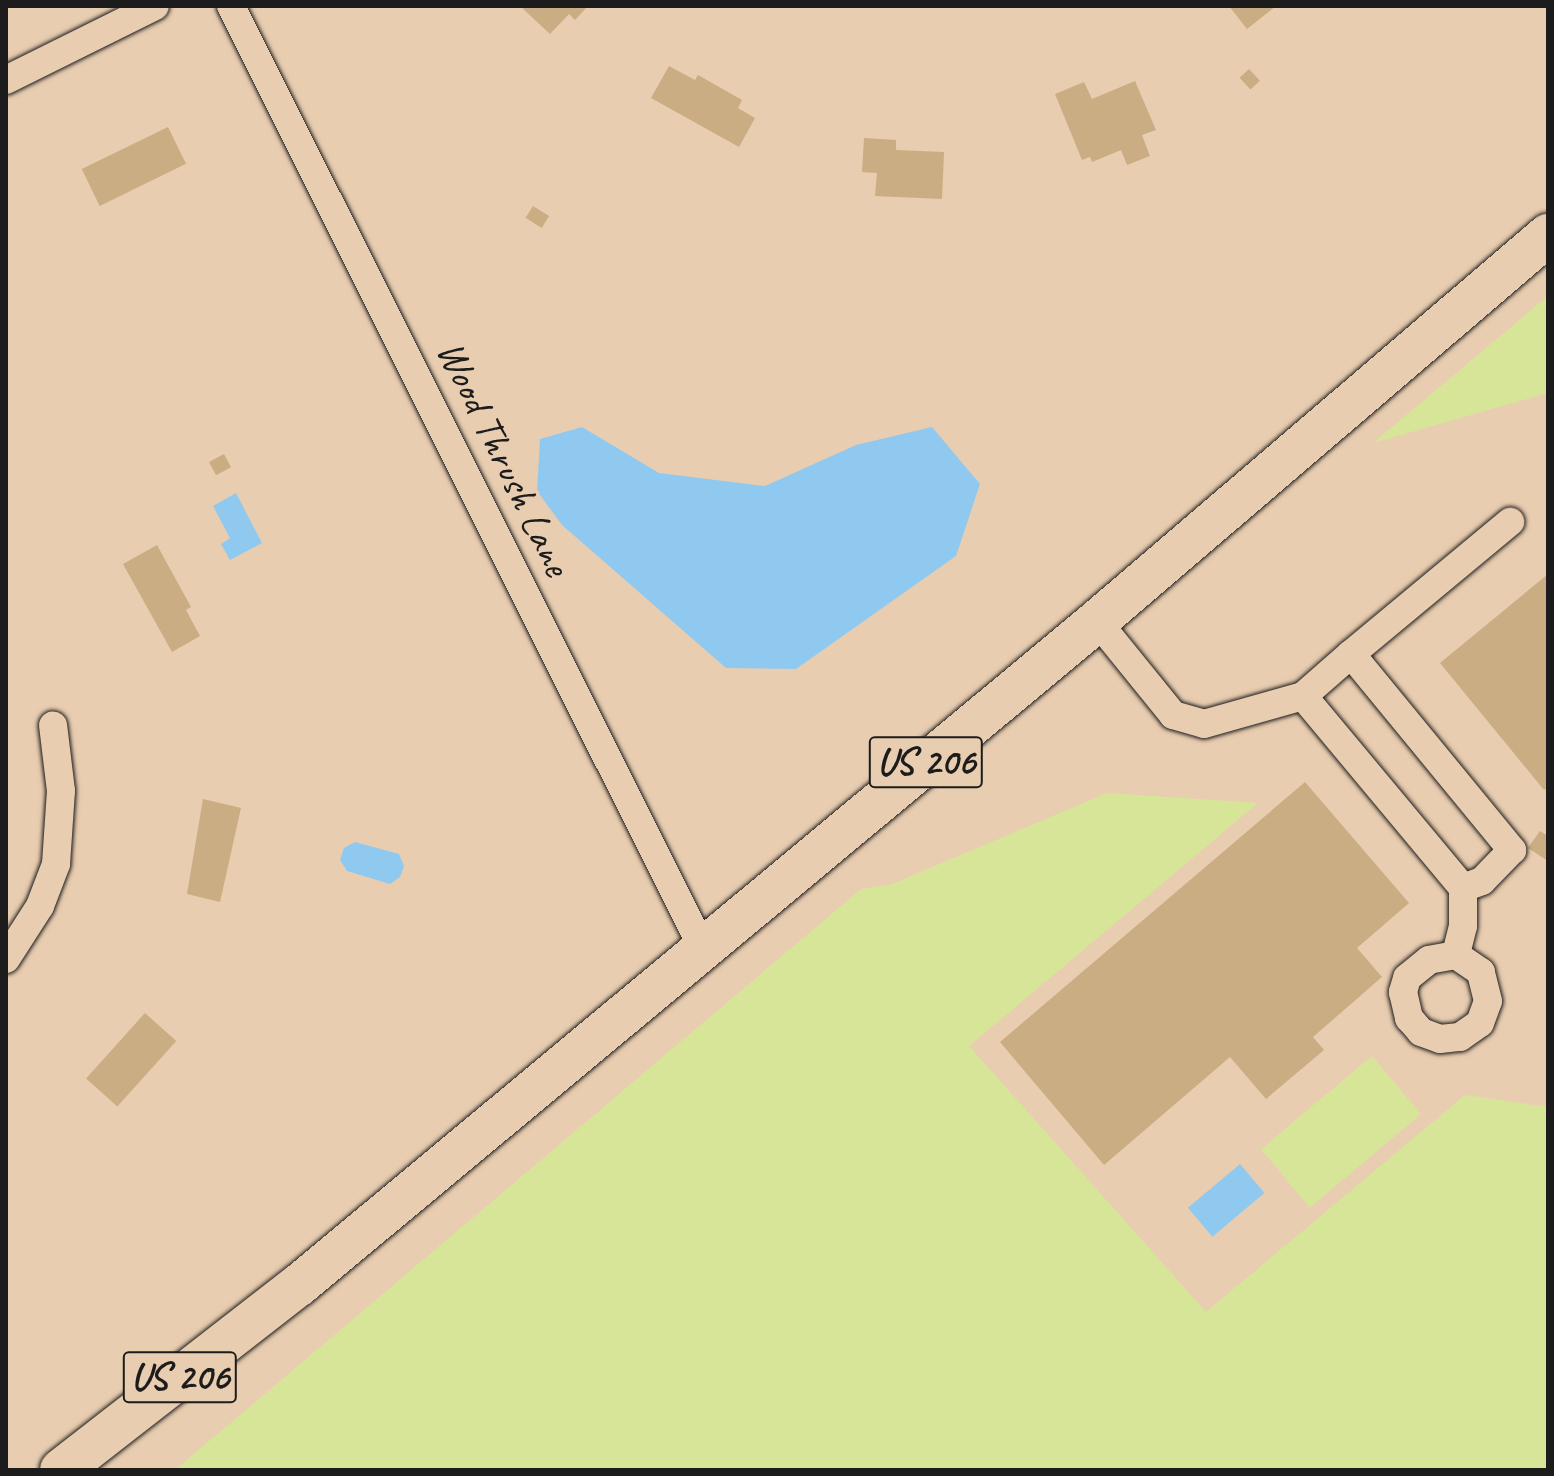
<!DOCTYPE html>
<html>
<head>
<meta charset="utf-8">
<style>
  body { margin:0 }
  #map { position:relative; width:1554px; height:1476px; overflow:hidden; background:#e9cdb0; font-family:Caveat,sans-serif }
  div>[style] { position:absolute }
  [style*='--x'] { left:calc(var(--x)*1px); top:calc(var(--y)*1px); width:calc(var(--w)*1px); rotate:calc(var(--a)*1deg) }
  .green>* { inset:0; background:#d7e599; transform-origin:0 0 }
  .water>* { inset:0; background:#90c9ef; transform-origin:0 0 }
  .building>* { inset:0; background:#caad82; transform-origin:0 0 }
  .roads { filter:drop-shadow(0 0 2px #1c1c1c) drop-shadow(0 0 2px #1c1c1c) }
  .minor>* { height:28px; margin:-14px; padding:0 14px; transform-origin:14px; border-radius:14px; background:#e9cdb0 }
  .highway>* { height:42px; margin:-21px; padding:0 21px; transform-origin:21px; border-radius:21px; background:#e9cdb0 }
  span { translate:-50% -50%; white-space:nowrap; text-align:center; line-height:1.15; -webkit-text-stroke:7px #e9cdb0; paint-order:stroke }
  .shield-label span { padding:2px 6px; background:#e9cdb0; border:2px solid; border-radius:6px; -webkit-text-stroke-width:0 }
  .shield-label { font-size:38px; color:#1c1c1c; font-weight:700 }
  .street-label { font-size:40px; color:#1c1c1c }
  .frame { position:absolute; inset:0; border:8px solid #1c1c1c; pointer-events:none }
</style>
</head>
<body>
<div id="map">
  <div class="green">
    <i style="clip-path:polygon(1548px 296px,1548px 393px,1373px 443px)"></i>
    <i style="clip-path:polygon(1107px 793px,1258px 803px,969px 1046px,1206px 1312px,1465px 1095px,1548px 1107px,1548px 1470px,175px 1470px,861px 889px,892px 884px)"></i>
    <i style="left:1372px;top:1056px;width:76px;height:145px;rotate:50deg"></i>
  </div>
  <div class="water">
    <i style="clip-path:polygon(582px 427px,659px 473px,765px 486px,856px 445px,932px 427px,980px 484px,956px 556px,796px 669px,726px 668px,562px 525px,537px 491px,540px 439px)"></i>
    <i style="clip-path:polygon(236px 493px,262px 543px,230px 560px,221px 544px,230px 538px,213px 506px)"></i>
    <i style="clip-path:polygon(355px 842px,399px 854px,404px 866px,400px 877px,390px 884px,347px 871px,340px 860px,344px 848px)"></i>
    <i style="left:1240px;top:1164px;width:38px;height:68px;rotate:50deg"></i>
  </div>
  <div class="building">
    <i style="clip-path:polygon(520px 6px,588px 6px,575px 20px,569px 14px,550px 34px)"></i>
    <i style="clip-path:polygon(1229px 6px,1276px 6px,1247px 29px)"></i>
    <i style="clip-path:polygon(669px 66px,695px 80px,698px 75px,742px 100px,738px 108px,755px 118px,739px 147px,651px 98px)"></i>
    <i style="left:1249px;top:69px;width:16px;height:13px;rotate:47deg"></i>
    <i style="clip-path:polygon(1135px 81px,1156px 130px,1142px 135px,1150px 156px,1127px 165px,1121px 150px,1092px 162px,1090px 157px,1082px 160px,1055px 94px,1084px 82px,1092px 99px)"></i>
    <i style="left:168px;top:127px;width:41px;height:96px;rotate:64deg"></i>
    <i style="clip-path:polygon(864px 138px,896px 140px,896px 150px,944px 152px,942px 199px,875px 196px,877px 173px,862px 172px)"></i>
    <i style="left:533px;top:206px;width:19px;height:14px;rotate:32deg"></i>
    <i style="left:224px;top:454px;width:15px;height:17px;rotate:62deg"></i>
    <i style="clip-path:polygon(157px 545px,191px 607px,186px 610px,200px 636px,172px 652px,123px 564px)"></i>
    <i style="clip-path:polygon(1548px 574px,1548px 787px,1544px 790px,1440px 663px)"></i>
    <i style="clip-path:polygon(1305px 782px,1409px 903px,1357px 948px,1382px 977px,1313px 1037px,1324px 1050px,1266px 1099px,1230px 1057px,1104px 1165px,1000px 1042px)"></i>
    <i style="clip-path:polygon(203px 799px,241px 808px,220px 902px,187px 894px)"></i>
    <i style="clip-path:polygon(1540px 831px,1548px 836px,1548px 861px,1528px 848px)"></i>
    <i style="left:145px;top:1013px;width:42px;height:88px;rotate:42deg"></i>
  </div>
  <div class="roads">
    <div class="minor">
      <i style="--x:231;--y:6;--w:1052;--a:63.41"></i>
      <i style="--x:6;--y:80;--w:166;--a:-26.4"></i>
      <i style="--x:1097;--y:621;--w:121;--a:51"></i>
      <i style="--x:1173;--y:715;--w:32;--a:16"></i>
      <i style="--x:1204;--y:724;--w:103;--a:-15.8"></i>
      <i style="--x:1303;--y:696;--w:250;--a:50.2"></i>
      <i style="--x:1463;--y:888;--w:38;--a:90"></i>
      <i style="--x:1463;--y:926;--w:30;--a:104"></i>
      <i style="--x:1456;--y:955;--w:27;--a:170"></i>
      <i style="--x:1429;--y:960;--w:28;--a:141"></i>
      <i style="--x:1407;--y:978;--w:15;--a:106"></i>
      <i style="--x:1403;--y:992;--w:27;--a:77"></i>
      <i style="--x:1409;--y:1018;--w:18;--a:49"></i>
      <i style="--x:1421;--y:1032;--w:20;--a:20"></i>
      <i style="--x:1440;--y:1039;--w:20;--a:-6"></i>
      <i style="--x:1460;--y:1037;--w:24;--a:-35"></i>
      <i style="--x:1480;--y:1023;--w:23;--a:-70"></i>
      <i style="--x:1488;--y:1001;--w:30;--a:-104"></i>
      <i style="--x:1481;--y:972;--w:30;--a:-146"></i>
      <i style="--x:1351;--y:654;--w:207;--a:-39.7"></i>
      <i style="--x:1303;--y:696;--w:64;--a:-41.2"></i>
      <i style="--x:1351;--y:654;--w:254;--a:50.6"></i>
      <i style="--x:1512;--y:850;--w:43;--a:134.1"></i>
      <i style="--x:1482;--y:881;--w:20;--a:160"></i>
      <i style="--x:6;--y:959;--w:63;--a:-57.3"></i>
      <i style="--x:40;--y:906;--w:45;--a:-69.1"></i>
      <i style="--x:56;--y:864;--w:73;--a:-86.1"></i>
      <i style="--x:61;--y:791;--w:66;--a:-96.9"></i>
    </div>
    <div class="highway">
      <i style="--x:61;--y:1470;--w:301;--a:-37.9"></i>
      <i style="--x:299;--y:1285;--w:1038;--a:-39.76"></i>
      <i style="--x:1097;--y:621;--w:594;--a:-40.56"></i>
    </div>
  </div>
  <div class="shield-label">
    <span style="left:926px;top:762px">US 206</span>
    <span style="left:180px;top:1377px">US 206</span>
  </div>
  <div class="street-label">
    <span style="left:504px;top:458px;rotate:64deg">Wood Thrush Lane</span>
  </div>
  <div class="frame"></div>
</div>
</body>
</html>
